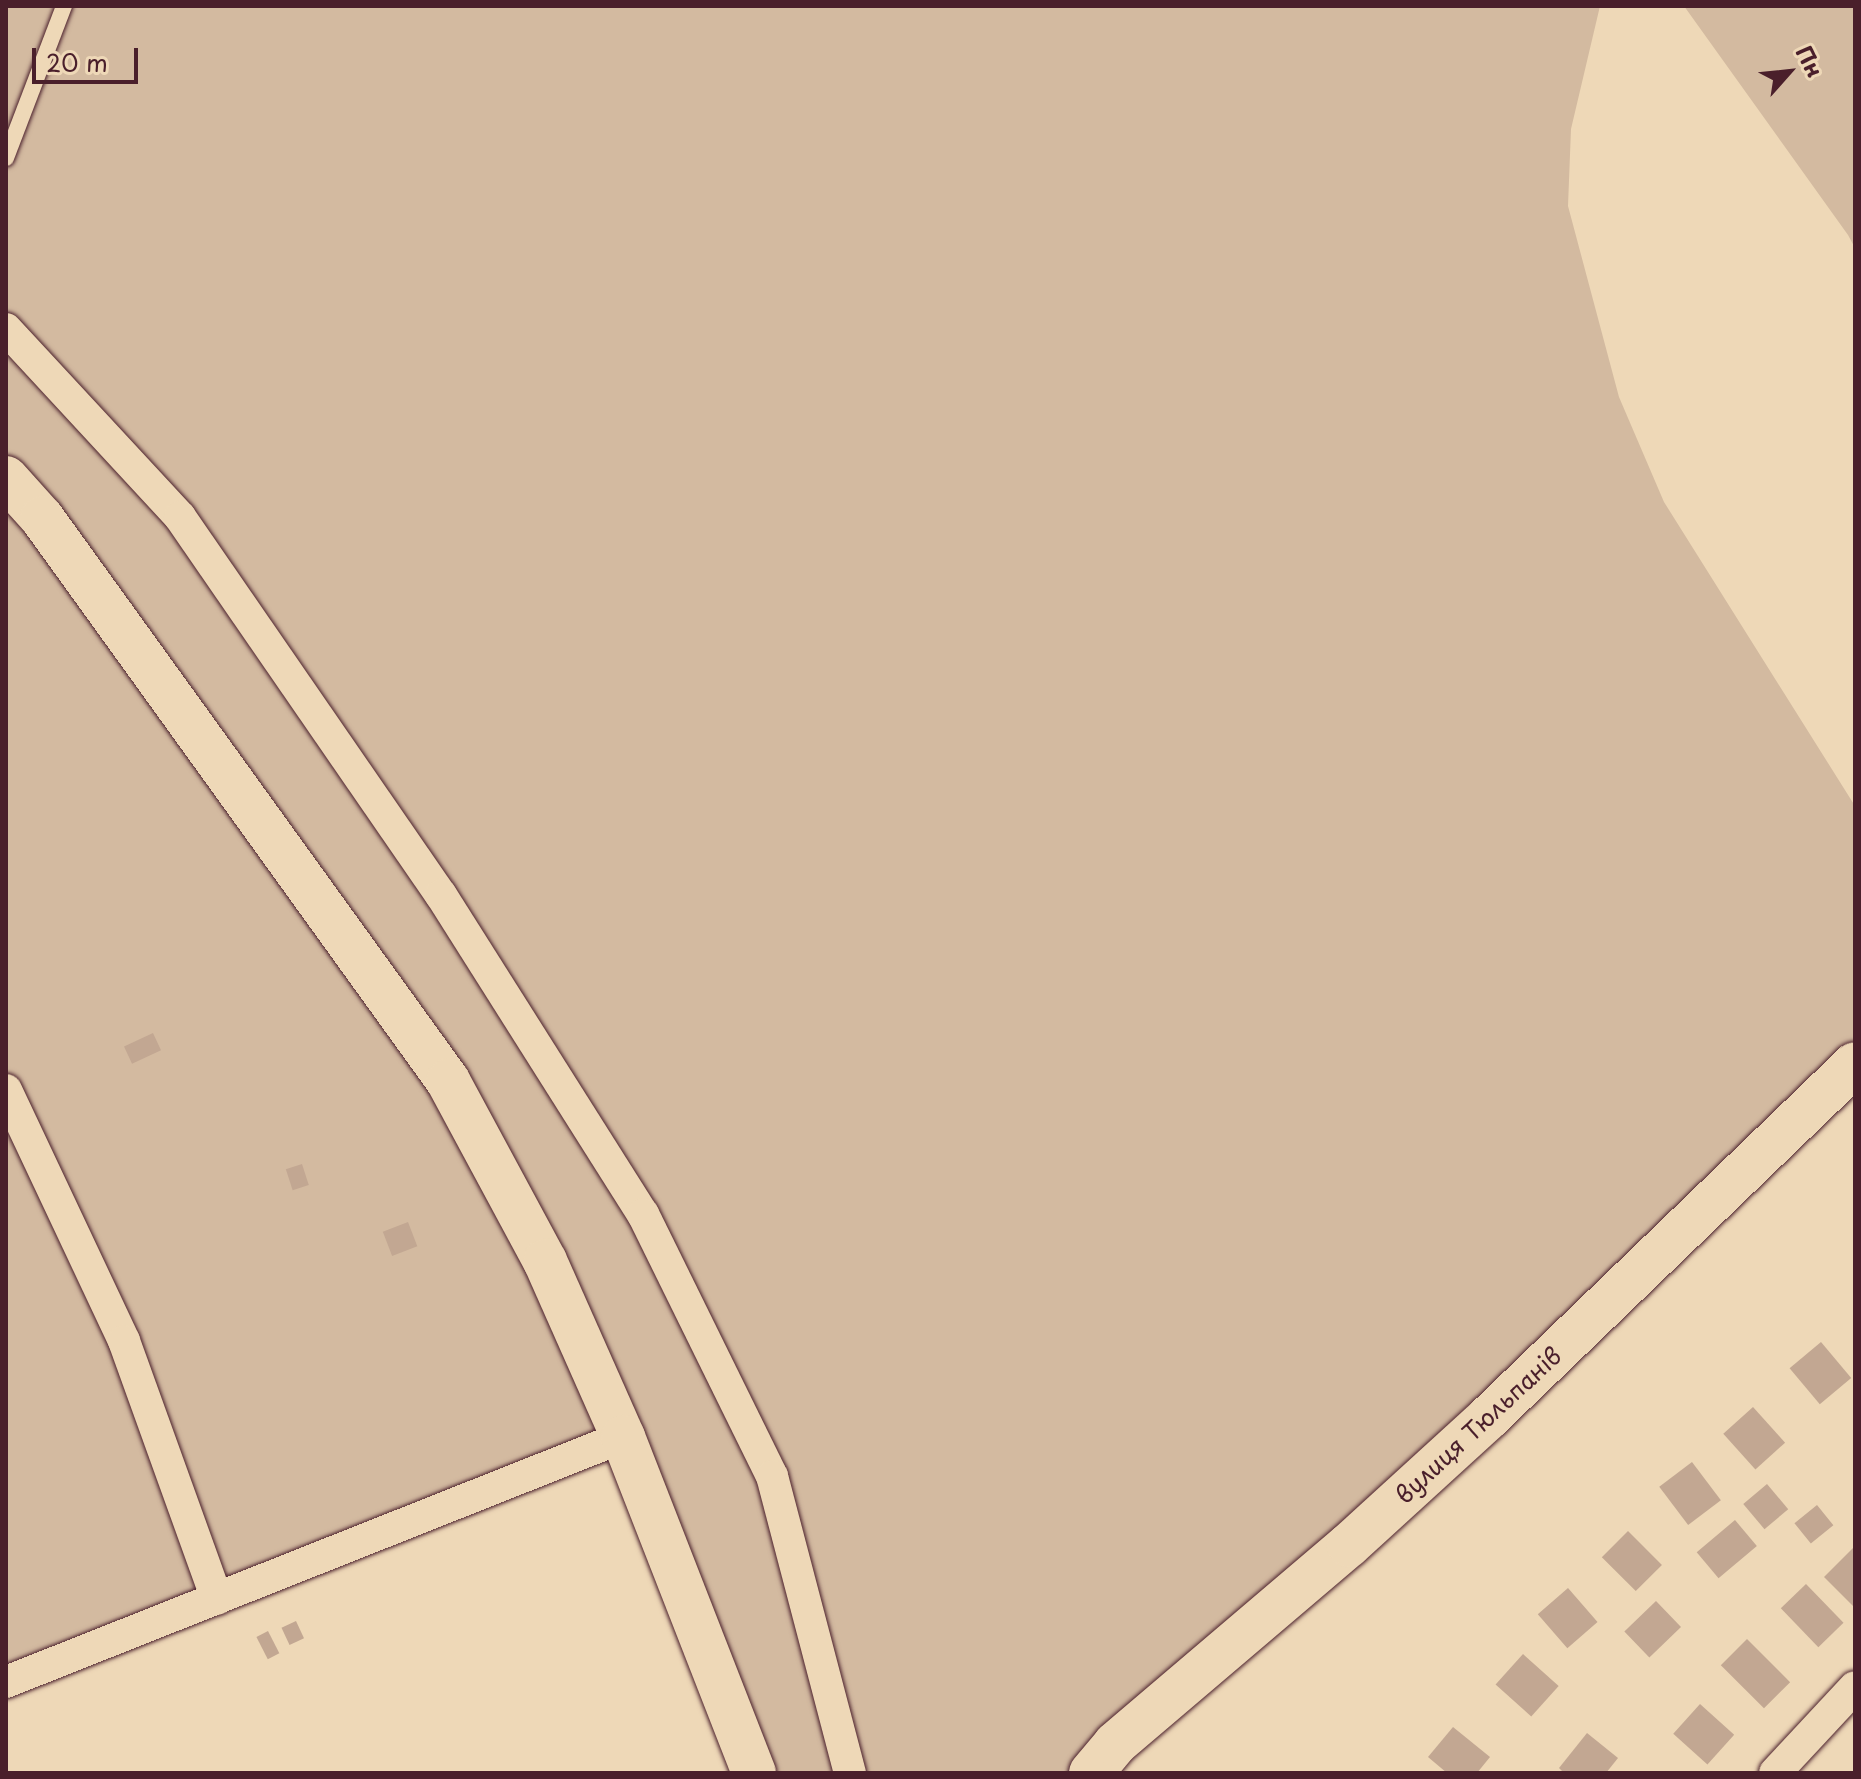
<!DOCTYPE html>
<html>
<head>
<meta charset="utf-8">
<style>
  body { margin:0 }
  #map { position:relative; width:1861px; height:1779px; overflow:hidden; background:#eed8b7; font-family:"Playpen Sans",sans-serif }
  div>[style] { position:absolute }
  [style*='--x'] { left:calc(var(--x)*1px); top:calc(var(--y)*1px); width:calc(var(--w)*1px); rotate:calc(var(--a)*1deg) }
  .green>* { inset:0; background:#d3baa0 }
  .building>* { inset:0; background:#c2a792; transform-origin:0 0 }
  .roads { filter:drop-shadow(0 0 2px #4a1f2b) drop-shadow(0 0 2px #4a1f2b) }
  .lane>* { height:16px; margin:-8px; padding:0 8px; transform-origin:8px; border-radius:8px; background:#eed8b7 }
  .street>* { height:32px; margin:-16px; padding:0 16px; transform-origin:16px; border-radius:16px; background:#eed8b7 }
  .secondary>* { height:44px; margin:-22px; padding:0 22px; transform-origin:22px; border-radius:22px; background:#eed8b7 }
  span { translate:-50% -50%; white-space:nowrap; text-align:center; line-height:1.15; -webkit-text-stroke:7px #eed8b7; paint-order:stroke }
  .street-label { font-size:24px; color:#4a1f2b }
  .frame { position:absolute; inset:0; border:8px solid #4a1f2b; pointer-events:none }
  .north { position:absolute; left:1749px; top:32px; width:80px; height:80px; -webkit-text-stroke:6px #eed8b7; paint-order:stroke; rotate:63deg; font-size:22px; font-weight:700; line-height:32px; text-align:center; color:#4a1f2b }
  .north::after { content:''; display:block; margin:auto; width:28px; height:36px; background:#4a1f2b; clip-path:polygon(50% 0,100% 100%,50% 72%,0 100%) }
  .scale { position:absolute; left:32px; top:48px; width:106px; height:36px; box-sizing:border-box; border:4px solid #4a1f2b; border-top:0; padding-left:10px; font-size:24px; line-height:28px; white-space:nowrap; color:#4a1f2b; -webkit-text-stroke:6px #eed8b7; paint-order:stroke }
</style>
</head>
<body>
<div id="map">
  <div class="green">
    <i style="clip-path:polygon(6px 6px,1600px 6px,1571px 129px,1568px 206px,1619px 397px,1664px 502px,1855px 806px,1855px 1064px,1091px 1773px,754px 1773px,622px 1437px,6px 1682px)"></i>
    <i style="clip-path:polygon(1684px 6px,1855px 6px,1855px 248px,1848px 235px)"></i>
  </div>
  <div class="building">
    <i style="left:153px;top:1033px;width:19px;height:32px;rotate:65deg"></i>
    <i style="left:302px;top:1164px;width:22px;height:17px;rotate:72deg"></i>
    <i style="left:408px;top:1222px;width:26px;height:27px;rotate:69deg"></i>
    <i style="left:1821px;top:1342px;width:47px;height:41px;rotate:50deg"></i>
    <i style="left:1753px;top:1407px;width:48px;height:40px;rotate:48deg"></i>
    <i style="left:1692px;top:1462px;width:48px;height:41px;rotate:53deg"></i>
    <i style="left:1767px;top:1484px;width:33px;height:31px;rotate:50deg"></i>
    <i style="left:1817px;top:1505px;width:26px;height:29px;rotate:51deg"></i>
    <i style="left:1735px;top:1520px;width:34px;height:50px;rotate:50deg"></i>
    <i style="left:1628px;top:1531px;width:48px;height:37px;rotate:45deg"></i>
    <i style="clip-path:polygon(1855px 1546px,1855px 1608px,1824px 1577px)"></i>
    <i style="left:1806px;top:1584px;width:54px;height:35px;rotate:46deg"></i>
    <i style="left:1568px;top:1588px;width:45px;height:40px;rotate:49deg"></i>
    <i style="left:1656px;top:1601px;width:36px;height:44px;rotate:46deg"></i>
    <i style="left:296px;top:1621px;width:19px;height:16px;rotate:65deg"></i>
    <i style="left:268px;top:1631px;width:25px;height:13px;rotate:63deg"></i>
    <i style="left:1747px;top:1639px;width:61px;height:37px;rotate:45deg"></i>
    <i style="left:1523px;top:1654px;width:48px;height:41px;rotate:42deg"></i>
    <i style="left:1700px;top:1704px;width:46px;height:40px;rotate:42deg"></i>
    <i style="clip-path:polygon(1453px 1727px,1490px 1757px,1477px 1773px,1447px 1773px,1428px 1757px)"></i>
    <i style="clip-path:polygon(1587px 1733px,1618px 1758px,1606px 1773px,1564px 1773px,1559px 1768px)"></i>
  </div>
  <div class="roads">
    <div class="lane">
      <i style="--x:6;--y:158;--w:163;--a:-69.1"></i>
    </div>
    <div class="street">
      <i style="--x:6;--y:329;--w:256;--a:47.2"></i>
      <i style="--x:180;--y:517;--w:459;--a:55.4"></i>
      <i style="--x:441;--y:895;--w:378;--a:57.7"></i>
      <i style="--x:643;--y:1214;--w:292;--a:63.8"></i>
      <i style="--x:772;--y:1476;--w:307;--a:75.3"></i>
      <i style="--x:6;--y:1090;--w:277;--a:64.8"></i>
      <i style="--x:124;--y:1341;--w:274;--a:70.2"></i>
      <i style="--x:6;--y:1682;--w:664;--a:-21.66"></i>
      <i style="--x:1775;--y:1773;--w:117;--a:-47.1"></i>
    </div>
    <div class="secondary">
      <i style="--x:6;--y:478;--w:54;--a:48"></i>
      <i style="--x:42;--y:518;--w:694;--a:54.2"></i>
      <i style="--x:448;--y:1081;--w:204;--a:61.7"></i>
      <i style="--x:545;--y:1261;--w:193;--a:66.1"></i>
      <i style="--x:623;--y:1437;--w:361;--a:68.7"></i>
      <i style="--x:1091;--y:1773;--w:38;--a:-50"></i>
      <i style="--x:1115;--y:1744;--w:307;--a:-40.4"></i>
      <i style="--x:1349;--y:1545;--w:190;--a:-42.4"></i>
      <i style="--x:1489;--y:1417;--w:508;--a:-43.96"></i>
    </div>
  </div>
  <div class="street-label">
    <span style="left:1478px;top:1425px;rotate:-43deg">вулиця Тюльпанів</span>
  </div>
  <div class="frame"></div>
  <div class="north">Пн</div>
  <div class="scale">20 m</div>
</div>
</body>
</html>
